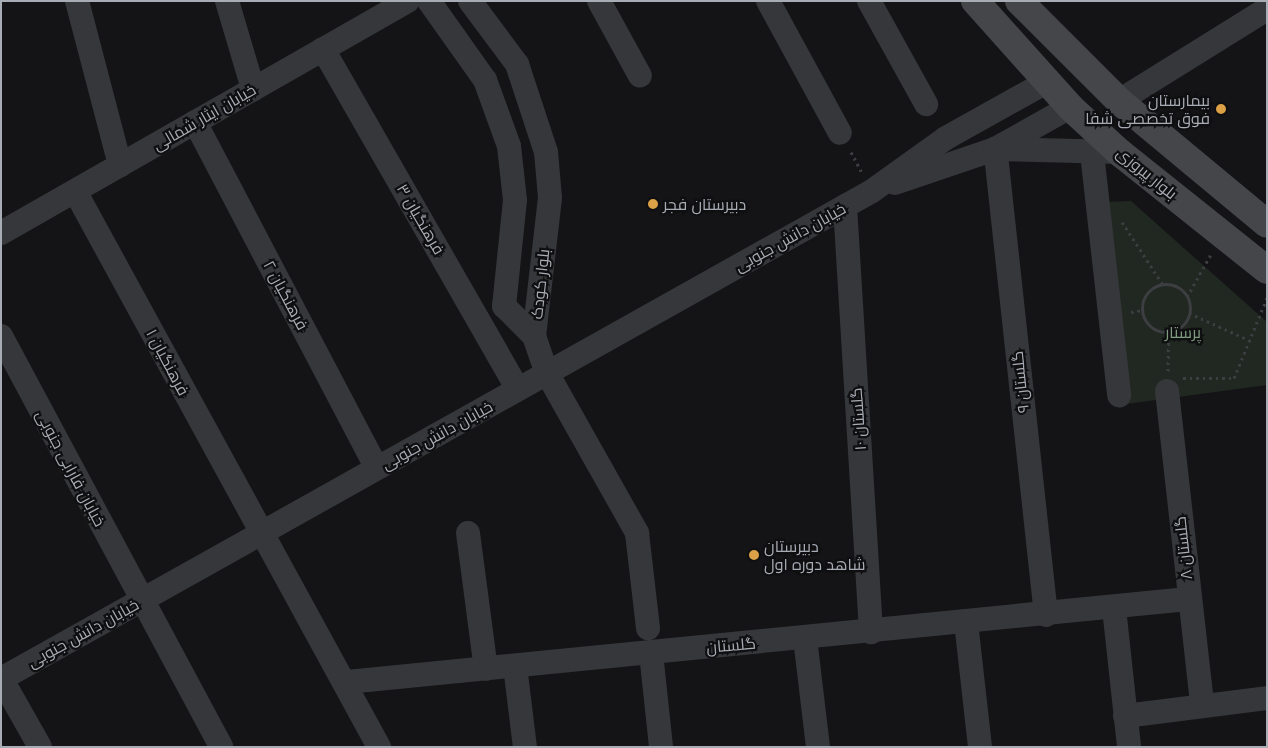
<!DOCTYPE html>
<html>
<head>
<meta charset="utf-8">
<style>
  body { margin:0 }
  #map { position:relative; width:1268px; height:748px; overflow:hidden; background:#141416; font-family:"PT Sans",Cairo,sans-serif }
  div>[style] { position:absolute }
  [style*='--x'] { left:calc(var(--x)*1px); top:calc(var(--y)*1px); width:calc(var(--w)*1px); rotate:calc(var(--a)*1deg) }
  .green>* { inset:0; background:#212821 }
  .path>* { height:3px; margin-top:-1.5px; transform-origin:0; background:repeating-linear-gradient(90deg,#3c3e41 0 2.5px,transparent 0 6.5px) }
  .path>.ring { margin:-1.5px; padding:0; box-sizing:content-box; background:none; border:3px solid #3c3e41; border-radius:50% }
  .street>* { height:24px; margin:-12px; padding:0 12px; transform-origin:12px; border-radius:12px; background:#36373a }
  .secondary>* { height:28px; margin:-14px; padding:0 14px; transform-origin:14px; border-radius:14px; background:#44464a }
  .dots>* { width:14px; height:14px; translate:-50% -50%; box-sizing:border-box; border:2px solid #0f0f11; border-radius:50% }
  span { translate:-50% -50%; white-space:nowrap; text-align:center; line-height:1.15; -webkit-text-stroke:4.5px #0f0f11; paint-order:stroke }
  .poi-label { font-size:16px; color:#a8acb4 }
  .right { translate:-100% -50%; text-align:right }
  .left { translate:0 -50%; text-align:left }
  .street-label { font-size:16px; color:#a8acb4 }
  .park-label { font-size:16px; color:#819d81 }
  .frame { position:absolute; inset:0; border:2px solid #a8acb4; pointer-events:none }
</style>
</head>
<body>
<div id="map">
  <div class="green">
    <i style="clip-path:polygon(1131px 201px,1267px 322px,1267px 385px,1126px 404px,1107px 202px)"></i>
  </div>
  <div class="path">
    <i style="--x:851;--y:152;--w:24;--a:62"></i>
    <i style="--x:1122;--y:222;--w:75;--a:56.9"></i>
    <i class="ring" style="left:1142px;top:284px;width:45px;height:45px"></i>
    <i style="--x:1187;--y:297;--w:49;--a:-60.8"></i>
    <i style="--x:1131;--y:312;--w:12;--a:-9"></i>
    <i style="--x:1189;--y:313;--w:66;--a:24.2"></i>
    <i style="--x:1168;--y:371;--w:39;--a:-89"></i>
    <i style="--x:1183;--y:378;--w:51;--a:0"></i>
    <i style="--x:1234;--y:378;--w:87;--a:-67.6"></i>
  </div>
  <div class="street">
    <i style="--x:77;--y:1;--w:170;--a:75.3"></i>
    <i style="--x:227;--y:1;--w:92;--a:73.5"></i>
    <i style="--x:429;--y:1;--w:97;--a:54.7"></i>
    <i style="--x:485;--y:80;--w:70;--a:70"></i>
    <i style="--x:509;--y:146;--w:54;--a:83.7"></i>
    <i style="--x:515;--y:200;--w:107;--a:95.9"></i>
    <i style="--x:504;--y:306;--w:42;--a:45"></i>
    <i style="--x:470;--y:1;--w:79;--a:53.3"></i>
    <i style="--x:517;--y:64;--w:93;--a:71.8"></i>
    <i style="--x:546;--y:152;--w:46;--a:85"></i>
    <i style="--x:550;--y:198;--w:139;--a:96.6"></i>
    <i style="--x:534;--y:336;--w:39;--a:71"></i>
    <i style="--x:547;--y:373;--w:184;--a:60.6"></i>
    <i style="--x:637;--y:533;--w:96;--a:83.4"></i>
    <i style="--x:599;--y:1;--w:85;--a:61.3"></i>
    <i style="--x:768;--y:1;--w:150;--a:61.4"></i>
    <i style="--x:869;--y:1;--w:118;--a:61"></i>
    <i style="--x:323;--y:49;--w:392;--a:60.2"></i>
    <i style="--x:1119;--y:101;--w:174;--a:-31.9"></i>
    <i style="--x:195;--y:122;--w:391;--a:62.3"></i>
    <i style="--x:1092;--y:153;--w:244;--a:83.6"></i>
    <i style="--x:895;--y:183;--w:106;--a:-18.8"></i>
    <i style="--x:995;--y:149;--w:86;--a:-29.2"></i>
    <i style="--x:75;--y:191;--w:634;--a:61.33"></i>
    <i style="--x:845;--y:206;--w:427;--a:86.5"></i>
    <i style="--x:1;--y:233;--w:468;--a:-29.7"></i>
    <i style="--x:1;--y:336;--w:466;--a:61.8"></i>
    <i style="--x:1167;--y:391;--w:315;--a:83.6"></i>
    <i style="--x:468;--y:533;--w:137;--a:82.5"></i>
    <i style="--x:1114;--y:608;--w:140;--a:83.8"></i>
    <i style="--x:1046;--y:615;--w:469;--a:-96.2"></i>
    <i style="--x:995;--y:149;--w:124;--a:1.4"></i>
    <i style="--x:966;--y:622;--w:126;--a:83.6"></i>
    <i style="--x:805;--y:638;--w:110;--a:83.2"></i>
    <i style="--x:651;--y:653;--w:95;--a:83.9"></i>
    <i style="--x:515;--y:666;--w:82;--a:83"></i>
    <i style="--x:1;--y:678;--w:79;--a:60.5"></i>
    <i style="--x:1;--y:679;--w:998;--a:-29.26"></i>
    <i style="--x:872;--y:191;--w:91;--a:-35.6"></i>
    <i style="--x:946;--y:138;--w:117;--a:-29.2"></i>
    <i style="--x:347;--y:682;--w:845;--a:-5.64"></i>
    <i style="--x:1125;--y:716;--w:143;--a:-7.2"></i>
  </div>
  <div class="secondary">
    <i style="--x:975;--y:1;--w:142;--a:48.1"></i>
    <i style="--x:1070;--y:107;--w:67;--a:42.6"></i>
    <i style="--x:1119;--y:152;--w:189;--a:38.6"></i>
    <i style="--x:1019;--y:1;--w:141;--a:45"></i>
    <i style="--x:1119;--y:101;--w:192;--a:39.7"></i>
  </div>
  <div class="dots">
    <i style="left:1221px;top:109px;background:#dca046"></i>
    <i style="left:653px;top:204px;background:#dca046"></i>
    <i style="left:754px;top:555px;background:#dca046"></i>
  </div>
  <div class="poi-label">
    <span class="right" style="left:1210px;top:109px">بیمارستان<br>فوق تخصصی شفا</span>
    <span class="left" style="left:663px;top:204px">دبیرستان فجر</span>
    <span class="left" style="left:764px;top:555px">دبیرستان<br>شاهد دوره اول</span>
  </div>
  <div class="street-label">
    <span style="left:204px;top:117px;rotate:-30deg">خیابان ایثار شمالی</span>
    <span style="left:1147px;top:173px;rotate:39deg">بلوار پیروزی</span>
    <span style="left:421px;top:219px;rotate:60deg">فرهنگیان ۳</span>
    <span style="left:790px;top:237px;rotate:-29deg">خیابان دانش جنوبی</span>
    <span style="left:540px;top:284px;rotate:-84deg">بلوار کودک</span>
    <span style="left:286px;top:295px;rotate:62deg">فرهنگیان ۲</span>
    <span style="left:168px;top:362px;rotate:62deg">فرهنگیان ۱</span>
    <span style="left:1020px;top:382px;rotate:-96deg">گلستان ۹</span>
    <span style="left:858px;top:419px;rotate:-94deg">گلستان ۱۰</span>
    <span style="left:437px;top:435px;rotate:-29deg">خیابان دانش جنوبی</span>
    <span style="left:71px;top:468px;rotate:62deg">خیابان فارابی جنوبی</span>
    <span style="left:1183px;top:548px;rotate:-96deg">گلستان ۸</span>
    <span style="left:83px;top:633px;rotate:-29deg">خیابان دانش جنوبی</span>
    <span style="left:731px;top:645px;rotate:-5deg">گلستان</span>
  </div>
  <div class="park-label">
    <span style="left:1183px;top:332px">پرستار</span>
  </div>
  <div class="frame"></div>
</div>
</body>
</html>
